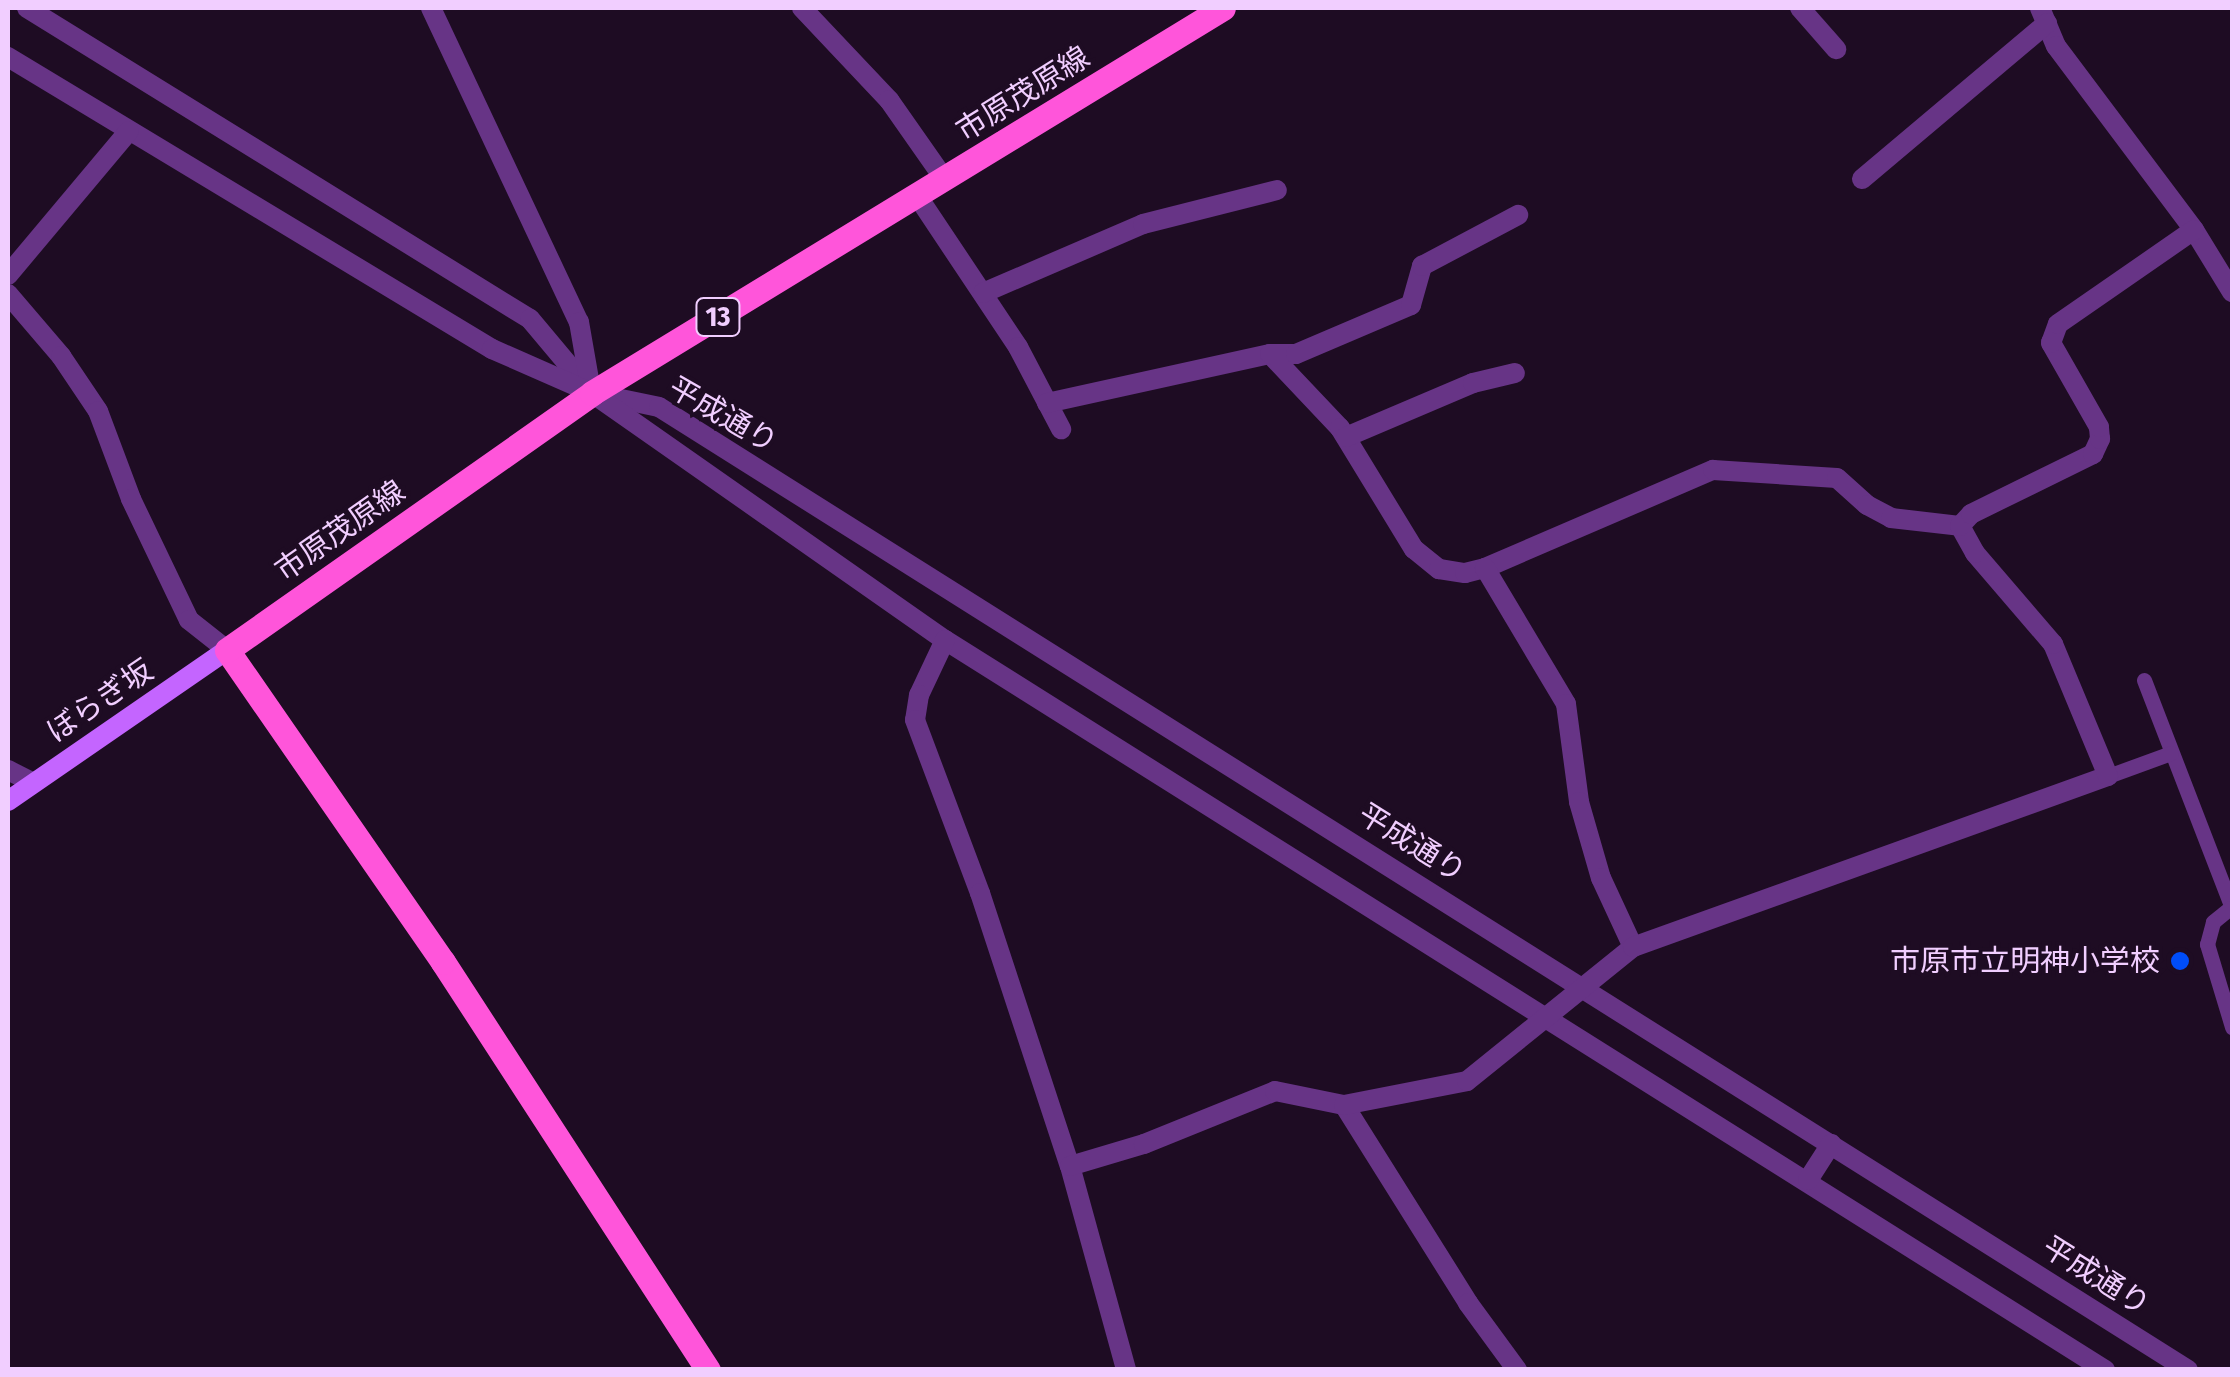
<!DOCTYPE html>
<html>
<head>
<meta charset="utf-8">
<style>
  body { margin:0 }
  #map { position:relative; width:2240px; height:1377px; overflow:hidden; background:#1e0c23; font-family:"Fira Sans Condensed","Noto Sans JP",sans-serif }
  div>[style] { position:absolute }
  [style*='--x'] { left:calc(var(--x)*1px); top:calc(var(--y)*1px); width:calc(var(--w)*1px); rotate:calc(var(--a)*1deg) }
  .lane>* { height:15px; margin:-7.5px; padding:0 7.5px; transform-origin:7.5px; border-radius:7.5px; background:#673486 }
  .street>* { height:20px; margin:-10px; padding:0 10px; transform-origin:10px; border-radius:10px; background:#673486 }
  .secondary>* { height:20px; margin:-10px; padding:0 10px; transform-origin:10px; border-radius:10px; background:#c465ff }
  .primary>* { height:25px; margin:-12.5px; padding:0 12.5px; transform-origin:12.5px; border-radius:12.5px; background:#ff55da }
  .dots>* { width:28px; height:28px; translate:-50% -50%; box-sizing:border-box; border:5px solid #1e0c23; border-radius:50% }
  span { translate:-50% -50%; white-space:nowrap; text-align:center; line-height:1.15; -webkit-text-stroke:8px #1e0c23; paint-order:stroke }
  .shield-label span { padding:2px 8px; background:#1e0c23; border:2px solid; border-radius:8px; -webkit-text-stroke-width:0 }
  .shield-label { font-size:28px; color:#f1ceff; font-weight:700 }
  .street-label { font-size:30px; color:#f1ceff }
  .poi-label { font-size:30px; color:#f1ceff }
  .right { translate:-100% -50%; text-align:right }
  .frame { position:absolute; inset:0; border:10px solid #f1ceff; pointer-events:none }
</style>
</head>
<body>
<div id="map">
  <div class="lane">
    <i style="--x:2144;--y:680;--w:244;--a:68.9"></i>
    <i style="--x:2108;--y:776;--w:67;--a:-20.1"></i>
    <i style="--x:2230;--y:908;--w:22;--a:141"></i>
    <i style="--x:2213;--y:922;--w:23;--a:105"></i>
    <i style="--x:2207;--y:944;--w:87;--a:73.2"></i>
  </div>
  <div class="street">
    <i style="--x:27;--y:8;--w:591;--a:31.73"></i>
    <i style="--x:530;--y:319;--w:97;--a:50"></i>
    <i style="--x:592;--y:393;--w:68;--a:11.8"></i>
    <i style="--x:659;--y:407;--w:1807;--a:32.2"></i>
    <i style="--x:431;--y:8;--w:347;--a:64.8"></i>
    <i style="--x:579;--y:322;--w:70;--a:80.1"></i>
    <i style="--x:802;--y:8;--w:127;--a:46.6"></i>
    <i style="--x:889;--y:100;--w:98;--a:55"></i>
    <i style="--x:1800;--y:8;--w:55;--a:48.7"></i>
    <i style="--x:2040;--y:8;--w:41;--a:67.2"></i>
    <i style="--x:2056;--y:46;--w:230;--a:53.1"></i>
    <i style="--x:2194;--y:230;--w:73;--a:58.5"></i>
    <i style="--x:8;--y:57;--w:565;--a:31.1"></i>
    <i style="--x:492;--y:349;--w:109;--a:23.7"></i>
    <i style="--x:592;--y:393;--w:431;--a:35"></i>
    <i style="--x:945;--y:640;--w:1371;--a:32.18"></i>
    <i style="--x:1862;--y:179;--w:242;--a:-40.1"></i>
    <i style="--x:918;--y:197;--w:180;--a:56.3"></i>
    <i style="--x:1018;--y:347;--w:93;--a:62.3"></i>
    <i style="--x:8;--y:275;--w:188;--a:-50"></i>
    <i style="--x:983;--y:293;--w:174;--a:-23.3"></i>
    <i style="--x:1143;--y:224;--w:138;--a:-14.2"></i>
    <i style="--x:8;--y:294;--w:82;--a:49.5"></i>
    <i style="--x:61;--y:356;--w:66;--a:56.1"></i>
    <i style="--x:98;--y:411;--w:94;--a:69.4"></i>
    <i style="--x:131;--y:499;--w:134;--a:64.4"></i>
    <i style="--x:189;--y:620;--w:48;--a:38.3"></i>
    <i style="--x:1270;--y:354;--w:102;--a:46.6"></i>
    <i style="--x:1340;--y:428;--w:142;--a:58.6"></i>
    <i style="--x:1414;--y:549;--w:32;--a:39"></i>
    <i style="--x:1439;--y:569;--w:26;--a:9"></i>
    <i style="--x:1465;--y:573;--w:21;--a:-14"></i>
    <i style="--x:1485;--y:568;--w:248;--a:-23.3"></i>
    <i style="--x:1713;--y:470;--w:124;--a:3.7"></i>
    <i style="--x:1837;--y:478;--w:40;--a:42"></i>
    <i style="--x:1867;--y:505;--w:27;--a:28"></i>
    <i style="--x:1891;--y:518;--w:69;--a:6.6"></i>
    <i style="--x:1047;--y:403;--w:228;--a:-12.4"></i>
    <i style="--x:1270;--y:354;--w:26;--a:0"></i>
    <i style="--x:1296;--y:354;--w:125;--a:-23.1"></i>
    <i style="--x:1411;--y:305;--w:41;--a:-74.2"></i>
    <i style="--x:1422;--y:266;--w:109;--a:-28"></i>
    <i style="--x:1346;--y:437;--w:138;--a:-23"></i>
    <i style="--x:1473;--y:383;--w:43;--a:-13.4"></i>
    <i style="--x:1485;--y:568;--w:158;--a:59.2"></i>
    <i style="--x:1566;--y:704;--w:99;--a:82.4"></i>
    <i style="--x:1579;--y:802;--w:79;--a:73.9"></i>
    <i style="--x:1601;--y:878;--w:76;--a:65.1"></i>
    <i style="--x:945;--y:640;--w:61;--a:115.3"></i>
    <i style="--x:919;--y:695;--w:25;--a:99"></i>
    <i style="--x:915;--y:720;--w:185;--a:69.4"></i>
    <i style="--x:980;--y:893;--w:287;--a:71.8"></i>
    <i style="--x:1070;--y:1166;--w:212;--a:74.6"></i>
    <i style="--x:8;--y:770;--w:28;--a:27"></i>
    <i style="--x:1344;--y:1105;--w:234;--a:57.9"></i>
    <i style="--x:1468;--y:1303;--w:83;--a:53.8"></i>
    <i style="--x:1070;--y:1166;--w:77;--a:-16.6"></i>
    <i style="--x:1144;--y:1144;--w:141;--a:-22"></i>
    <i style="--x:1275;--y:1091;--w:70;--a:11.5"></i>
    <i style="--x:1344;--y:1105;--w:125;--a:-11"></i>
    <i style="--x:1467;--y:1081;--w:213;--a:-38.9"></i>
    <i style="--x:1633;--y:947;--w:505;--a:-19.8"></i>
    <i style="--x:2108;--y:776;--w:143;--a:-112.6"></i>
    <i style="--x:2053;--y:644;--w:120;--a:-130.6"></i>
    <i style="--x:1975;--y:553;--w:31;--a:-119"></i>
    <i style="--x:1960;--y:526;--w:16;--a:-47"></i>
    <i style="--x:1971;--y:514;--w:136;--a:-26.2"></i>
    <i style="--x:2093;--y:454;--w:17;--a:-65"></i>
    <i style="--x:2100;--y:439;--w:12;--a:-95"></i>
    <i style="--x:2099;--y:427;--w:97;--a:-119.7"></i>
    <i style="--x:2051;--y:343;--w:20;--a:-70"></i>
    <i style="--x:2058;--y:324;--w:165;--a:-34.7"></i>
    <i style="--x:1808;--y:1180;--w:43;--a:-57.4"></i>
  </div>
  <div class="secondary">
    <i style="--x:8;--y:801;--w:266;--a:-34.6"></i>
  </div>
  <div class="primary">
    <i style="--x:708;--y:1370;--w:487;--a:-123"></i>
    <i style="--x:443;--y:962;--w:379;--a:-124.7"></i>
    <i style="--x:227;--y:650;--w:446;--a:-35.1"></i>
    <i style="--x:592;--y:393;--w:739;--a:-31.39"></i>
  </div>
  <div class="dots">
    <i style="left:2180px;top:961px;background:#004df9"></i>
  </div>
  <div class="shield-label">
    <span style="left:718px;top:317px">13</span>
  </div>
  <div class="street-label">
    <span style="left:1023px;top:94px;rotate:-32deg">市原茂原線</span>
    <span style="left:723px;top:415px;rotate:30deg">平成通り</span>
    <span style="left:340px;top:531px;rotate:-35deg">市原茂原線</span>
    <span style="left:100px;top:701px;rotate:-34deg">ぼらぎ坂</span>
    <span style="left:1412px;top:843px;rotate:32deg">平成通り</span>
    <span style="left:2096px;top:1276px;rotate:32deg">平成通り</span>
  </div>
  <div class="poi-label">
    <span class="right" style="left:2160px;top:961px">市原市立明神小学校</span>
  </div>
  <div class="frame"></div>
</div>
</body>
</html>
